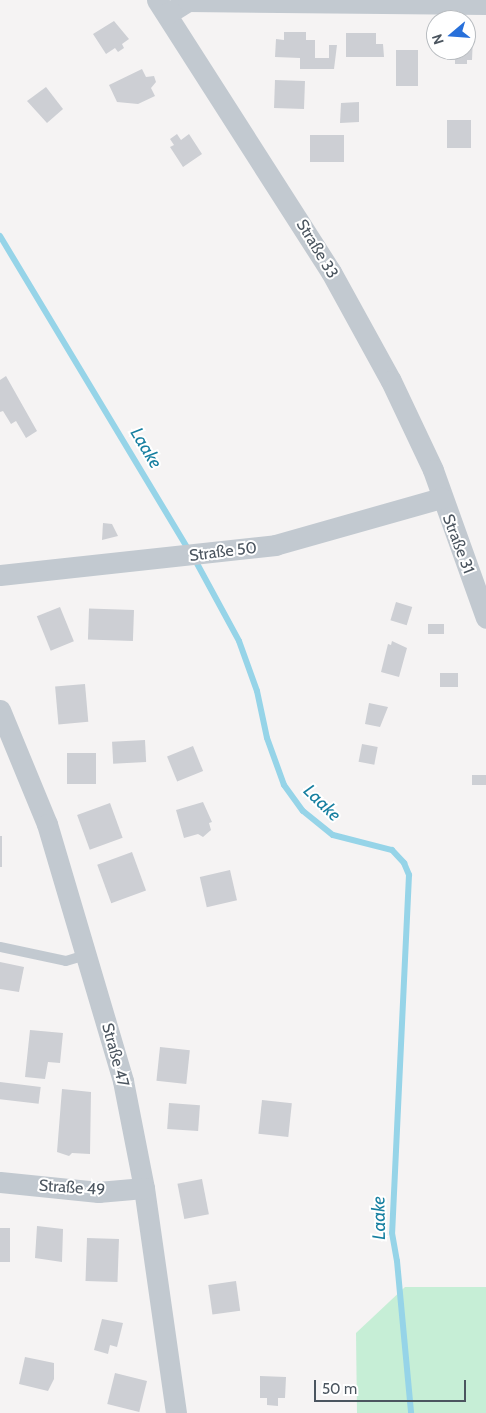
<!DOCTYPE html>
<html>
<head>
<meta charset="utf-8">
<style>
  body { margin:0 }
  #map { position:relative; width:486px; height:1413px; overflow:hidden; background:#f5f3f3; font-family:Cabin,sans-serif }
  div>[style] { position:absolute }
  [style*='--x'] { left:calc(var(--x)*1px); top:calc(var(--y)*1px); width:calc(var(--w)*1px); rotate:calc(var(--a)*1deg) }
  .green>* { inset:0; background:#c6eed6 }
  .stream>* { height:6px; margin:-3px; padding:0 3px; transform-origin:3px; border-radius:3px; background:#96d4e8 }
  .building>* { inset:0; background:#cdcfd4; transform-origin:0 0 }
  .service>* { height:10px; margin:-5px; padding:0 5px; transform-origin:5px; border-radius:5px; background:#c2c9d0 }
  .minor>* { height:21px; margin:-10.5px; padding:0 10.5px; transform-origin:10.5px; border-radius:10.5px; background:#c2c9d0 }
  span { translate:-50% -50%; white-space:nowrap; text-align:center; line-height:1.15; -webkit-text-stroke:4px #fff; paint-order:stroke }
  .street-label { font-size:16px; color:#4b555f }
  .water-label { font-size:18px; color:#167fa0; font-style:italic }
  .north { position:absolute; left:426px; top:10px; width:50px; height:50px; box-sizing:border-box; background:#fff; border:1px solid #b7bbbf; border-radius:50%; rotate:252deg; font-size:14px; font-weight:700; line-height:20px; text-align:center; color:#4b555f }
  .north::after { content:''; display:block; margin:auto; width:18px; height:22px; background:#2870da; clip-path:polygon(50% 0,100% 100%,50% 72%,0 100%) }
  .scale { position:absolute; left:314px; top:1380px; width:152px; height:22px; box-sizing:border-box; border:2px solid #4b555f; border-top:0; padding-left:6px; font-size:15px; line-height:18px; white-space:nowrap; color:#4b555f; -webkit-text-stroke:4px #fff; paint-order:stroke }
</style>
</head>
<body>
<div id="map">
  <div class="green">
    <i style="clip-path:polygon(405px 1287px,486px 1287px,486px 1413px,357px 1413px,356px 1333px)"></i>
  </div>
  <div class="stream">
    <i style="--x:0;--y:236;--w:366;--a:59"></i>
    <i style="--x:194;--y:558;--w:94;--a:61.5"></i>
    <i style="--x:239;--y:641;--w:53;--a:70.2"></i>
    <i style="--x:257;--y:691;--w:48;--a:78"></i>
    <i style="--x:267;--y:738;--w:50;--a:70.1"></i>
    <i style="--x:284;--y:785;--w:32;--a:54"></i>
    <i style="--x:303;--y:811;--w:38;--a:39"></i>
    <i style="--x:333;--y:835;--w:61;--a:14.3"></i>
    <i style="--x:392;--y:850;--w:18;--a:47"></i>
    <i style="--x:404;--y:863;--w:13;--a:67"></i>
    <i style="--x:409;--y:875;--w:358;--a:92.7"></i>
    <i style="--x:392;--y:1233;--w:28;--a:80"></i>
    <i style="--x:397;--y:1261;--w:153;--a:84.7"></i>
  </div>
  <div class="building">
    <i style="clip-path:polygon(114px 21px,129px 39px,122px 44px,124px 48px,118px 52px,115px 48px,106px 54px,93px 34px)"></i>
    <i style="clip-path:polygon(284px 32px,306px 32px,306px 40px,315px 40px,315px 58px,329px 58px,329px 45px,337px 45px,334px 69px,300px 69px,300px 58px,275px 57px,276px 39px,284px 40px)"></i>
    <i style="clip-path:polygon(346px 33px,376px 33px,376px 44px,383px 44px,384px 57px,346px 57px)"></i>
    <i style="clip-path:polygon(466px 37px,473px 37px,472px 60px,467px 60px,467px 64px,455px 64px,455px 60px,447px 60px,447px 50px,466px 50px)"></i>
    <i style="left:396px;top:50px;width:22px;height:36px"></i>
    <i style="clip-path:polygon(142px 69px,146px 77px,154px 76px,156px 82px,151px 88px,155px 96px,138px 104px,117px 102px,109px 85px)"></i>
    <i style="left:275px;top:80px;width:30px;height:28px;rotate:2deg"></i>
    <i style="clip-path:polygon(46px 87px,63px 109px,47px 123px,27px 101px)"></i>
    <i style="clip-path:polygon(359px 102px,359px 122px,340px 123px,341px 103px)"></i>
    <i style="left:447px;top:120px;width:24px;height:28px"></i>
    <i style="clip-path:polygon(177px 134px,181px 140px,189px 134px,202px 154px,183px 167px,170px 147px,174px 145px,170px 139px)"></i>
    <i style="left:310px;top:135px;width:34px;height:27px"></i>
    <i style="clip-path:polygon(6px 376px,37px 431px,26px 438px,16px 421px,11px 424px,3px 411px,0 412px,0 380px)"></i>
    <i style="clip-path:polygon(103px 523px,112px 524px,118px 536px,102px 540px)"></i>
    <i style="left:396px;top:602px;width:17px;height:19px;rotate:17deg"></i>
    <i style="left:60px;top:607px;width:37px;height:25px;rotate:68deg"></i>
    <i style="left:134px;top:610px;width:31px;height:45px;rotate:92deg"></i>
    <i style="left:444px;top:624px;width:10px;height:16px;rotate:90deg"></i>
    <i style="clip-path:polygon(392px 641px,407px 648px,399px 677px,381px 672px,388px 644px,391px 645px)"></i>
    <i style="left:440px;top:673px;width:18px;height:14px"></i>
    <i style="left:85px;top:684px;width:38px;height:30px;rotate:85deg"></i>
    <i style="clip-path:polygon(369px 703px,388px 707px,380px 727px,365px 724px)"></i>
    <i style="left:145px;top:740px;width:22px;height:33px;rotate:87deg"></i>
    <i style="left:362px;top:744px;width:16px;height:18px;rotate:11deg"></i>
    <i style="left:193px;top:746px;width:27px;height:28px;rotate:68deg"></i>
    <i style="left:67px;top:753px;width:29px;height:31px"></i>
    <i style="left:486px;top:775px;width:10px;height:14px;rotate:90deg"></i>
    <i style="clip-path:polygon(203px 802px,212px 822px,209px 823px,211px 830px,203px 837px,198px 834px,184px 838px,176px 810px)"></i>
    <i style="left:110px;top:803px;width:37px;height:35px;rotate:70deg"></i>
    <i style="left:0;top:836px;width:2px;height:31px"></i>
    <i style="left:132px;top:852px;width:41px;height:37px;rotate:70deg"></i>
    <i style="left:230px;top:870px;width:31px;height:31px;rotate:77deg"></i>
    <i style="clip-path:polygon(0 962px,24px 967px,19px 992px,0 989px)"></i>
    <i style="clip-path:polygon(30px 1030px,63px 1033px,60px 1063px,48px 1062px,45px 1079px,25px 1077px)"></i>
    <i style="left:160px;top:1047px;width:30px;height:34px;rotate:6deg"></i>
    <i style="left:0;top:1082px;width:41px;height:17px;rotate:7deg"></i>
    <i style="clip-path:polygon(62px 1089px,91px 1092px,90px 1154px,72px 1153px,69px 1156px,57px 1152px)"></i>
    <i style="left:262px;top:1100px;width:30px;height:34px;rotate:6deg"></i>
    <i style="left:169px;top:1103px;width:31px;height:26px;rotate:4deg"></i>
    <i style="left:202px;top:1179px;width:36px;height:25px;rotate:79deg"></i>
    <i style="clip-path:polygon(37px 1226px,63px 1229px,62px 1262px,35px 1258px)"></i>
    <i style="left:0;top:1228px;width:10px;height:34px"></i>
    <i style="left:87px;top:1238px;width:32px;height:43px;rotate:2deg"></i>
    <i style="left:236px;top:1281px;width:30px;height:28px;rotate:82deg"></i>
    <i style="clip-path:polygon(102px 1319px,123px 1323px,117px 1347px,110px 1345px,108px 1354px,94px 1350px)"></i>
    <i style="clip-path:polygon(25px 1357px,54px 1363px,54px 1379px,48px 1391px,19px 1384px)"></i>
    <i style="left:115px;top:1373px;width:33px;height:32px;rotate:14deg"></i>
    <i style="clip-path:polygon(260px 1376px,286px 1377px,285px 1398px,278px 1398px,278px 1406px,267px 1405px,267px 1398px,260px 1398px)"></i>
  </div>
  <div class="service">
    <i style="--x:0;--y:947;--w:67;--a:12"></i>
    <i style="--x:66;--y:961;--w:21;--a:-17"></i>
  </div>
  <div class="minor">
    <i style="--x:157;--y:0;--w:323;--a:57.4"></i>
    <i style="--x:331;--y:272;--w:124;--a:61.2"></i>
    <i style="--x:391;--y:381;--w:98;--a:64.7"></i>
    <i style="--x:433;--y:470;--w:157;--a:70.3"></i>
    <i style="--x:167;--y:14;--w:25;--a:-32"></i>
    <i style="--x:188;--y:1;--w:298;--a:0.6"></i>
    <i style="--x:0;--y:575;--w:277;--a:-6.2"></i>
    <i style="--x:275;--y:545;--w:173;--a:-15.8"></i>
    <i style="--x:0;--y:710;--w:123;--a:67.6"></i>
    <i style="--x:47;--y:824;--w:268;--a:73.5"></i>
    <i style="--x:123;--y:1081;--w:109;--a:78.9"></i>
    <i style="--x:144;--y:1188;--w:227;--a:81.9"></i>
    <i style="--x:0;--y:1182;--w:99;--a:5.8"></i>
    <i style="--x:98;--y:1192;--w:46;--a:-5"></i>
  </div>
  <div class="street-label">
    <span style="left:317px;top:249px;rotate:59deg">Straße 33</span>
    <span style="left:458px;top:544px;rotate:69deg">Straße 31</span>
    <span style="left:223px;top:552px;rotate:-7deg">Straße 50</span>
    <span style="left:115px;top:1055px;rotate:75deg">Straße 47</span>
    <span style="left:72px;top:1188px;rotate:4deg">Straße 49</span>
  </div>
  <div class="water-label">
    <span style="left:146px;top:448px;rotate:59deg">Laake</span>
    <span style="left:322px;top:803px;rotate:44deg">Laake</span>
    <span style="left:379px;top:1218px;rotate:-91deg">Laake</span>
  </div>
  <div class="north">N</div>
  <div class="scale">50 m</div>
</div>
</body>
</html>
